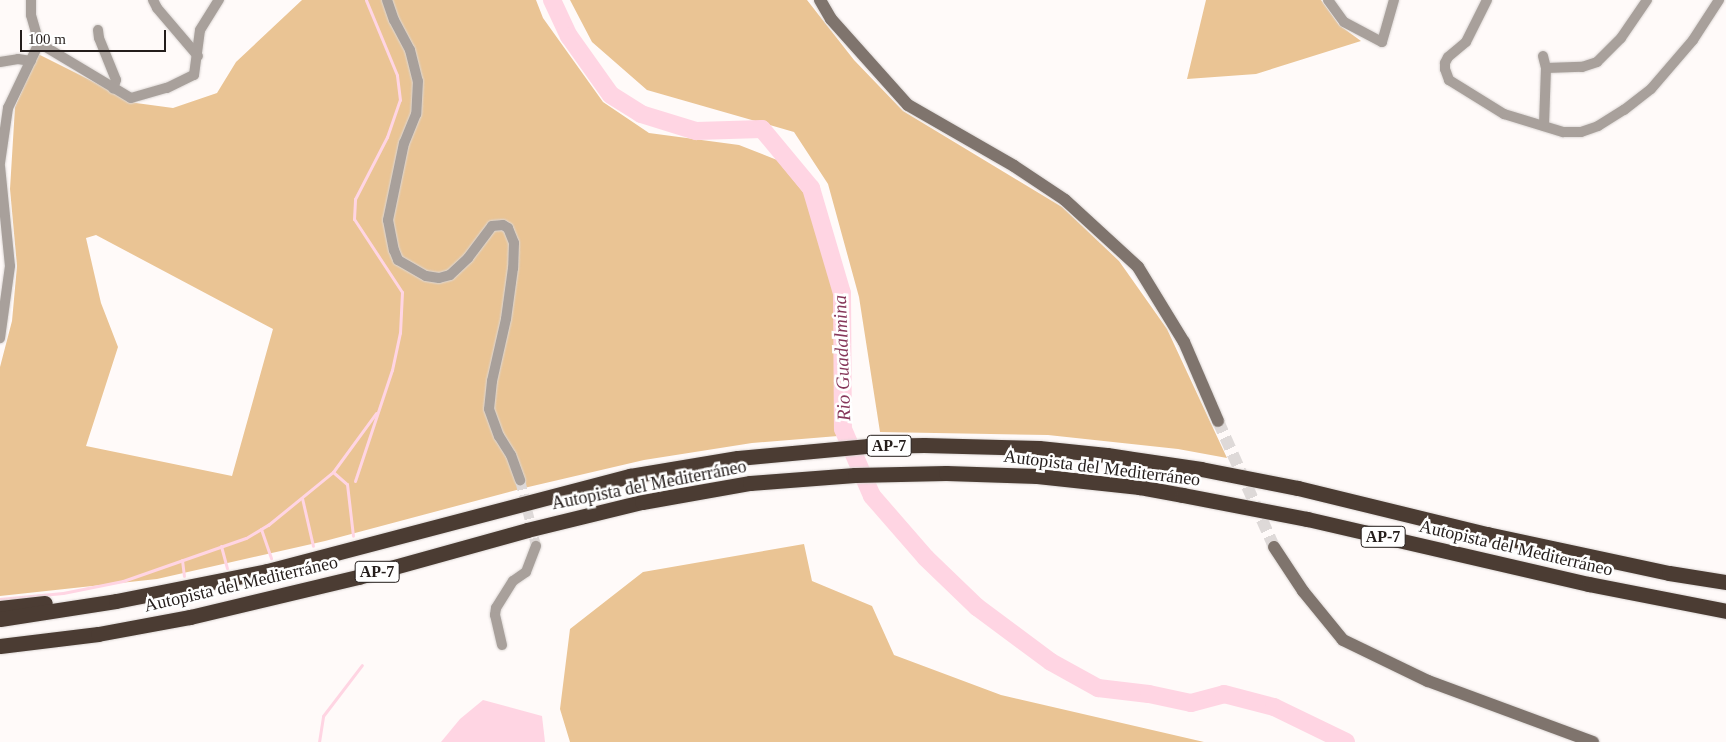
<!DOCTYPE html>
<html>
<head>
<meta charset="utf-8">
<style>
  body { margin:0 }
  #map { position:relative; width:1726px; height:742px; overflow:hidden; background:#fffaf9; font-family:"Times New Roman",serif }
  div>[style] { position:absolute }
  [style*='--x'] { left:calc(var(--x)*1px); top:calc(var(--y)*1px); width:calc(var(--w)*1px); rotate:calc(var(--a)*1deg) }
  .green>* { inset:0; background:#eac494 }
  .water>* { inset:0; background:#ffd5e3 }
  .stream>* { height:3px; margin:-1.5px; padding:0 1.5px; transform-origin:1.5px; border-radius:1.5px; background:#ffd5e3 }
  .river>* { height:18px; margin:-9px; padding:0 9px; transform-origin:9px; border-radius:9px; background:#ffd5e3 }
  .minor-tunnel>* { height:10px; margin-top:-5px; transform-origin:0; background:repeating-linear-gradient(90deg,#ded9d8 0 10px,transparent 0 15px) }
  .secondary-tunnel>* { height:12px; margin-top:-6px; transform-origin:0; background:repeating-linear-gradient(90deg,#ded9d8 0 12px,transparent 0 18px) }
  .roads { filter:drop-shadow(0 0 1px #dcd7d5) drop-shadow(0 0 1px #dcd7d5) }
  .minor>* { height:10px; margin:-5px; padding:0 5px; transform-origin:5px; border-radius:5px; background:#a8a09b }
  .secondary>* { height:12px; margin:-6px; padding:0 6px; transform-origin:6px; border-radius:6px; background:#7f746d }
  .motorway>* { height:15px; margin:-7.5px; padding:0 7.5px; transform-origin:7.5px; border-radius:7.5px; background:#4b3c33 }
  span { translate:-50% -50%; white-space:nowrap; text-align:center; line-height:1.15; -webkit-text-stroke:5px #fff; paint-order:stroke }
  .shield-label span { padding:1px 4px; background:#fff; border:1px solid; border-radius:4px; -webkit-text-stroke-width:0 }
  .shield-label { font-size:16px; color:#241d1b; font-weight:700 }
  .street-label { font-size:18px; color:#241d1b }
  .water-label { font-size:19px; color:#86375a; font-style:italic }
  .scale { position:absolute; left:20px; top:30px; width:146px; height:22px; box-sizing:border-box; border:2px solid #241d1b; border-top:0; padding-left:6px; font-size:15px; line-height:18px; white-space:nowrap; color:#241d1b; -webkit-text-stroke:4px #fff; paint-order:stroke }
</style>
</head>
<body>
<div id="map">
  <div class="green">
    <i style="clip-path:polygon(evenodd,302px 0,536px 0,543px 18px,603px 102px,649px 133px,739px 145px,777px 160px,807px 197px,834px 291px,838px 436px,752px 443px,644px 460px,524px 488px,325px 541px,157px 579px,0 596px,0 367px,12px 321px,17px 266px,10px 189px,15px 107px,38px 54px,136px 103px,173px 108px,217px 93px,236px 62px,302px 0,96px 235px,273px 329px,232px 476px,86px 446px,118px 347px,101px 303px,86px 238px,96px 235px)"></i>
    <i style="clip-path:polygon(570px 0,807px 0,854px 60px,903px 111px,1062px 207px,1119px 261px,1167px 329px,1227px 458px,1178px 449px,1048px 435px,880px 432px,859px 297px,828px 184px,794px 132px,647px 90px,592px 42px)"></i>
    <i style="clip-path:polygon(1206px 0,1321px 0,1339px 25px,1361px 41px,1256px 74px,1187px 79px)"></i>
    <i style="clip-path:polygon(804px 544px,812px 581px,872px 606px,894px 655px,1001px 695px,1204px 742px,570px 742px,560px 709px,570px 629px,643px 572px)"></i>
  </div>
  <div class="water">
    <i style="clip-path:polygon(483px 700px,542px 716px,545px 742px,441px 742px,460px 719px)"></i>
  </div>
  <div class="stream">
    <i style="--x:333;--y:472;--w:18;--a:41"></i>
    <i style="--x:347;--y:484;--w:52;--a:83.4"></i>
    <i style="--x:355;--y:481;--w:117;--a:-71.6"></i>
    <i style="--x:392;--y:370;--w:38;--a:-78"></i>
    <i style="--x:400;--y:333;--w:41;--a:-87.2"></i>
    <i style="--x:402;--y:292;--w:87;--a:-123.3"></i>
    <i style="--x:354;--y:219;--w:20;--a:-87"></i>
    <i style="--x:355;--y:199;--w:70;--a:-62.7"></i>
    <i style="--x:387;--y:137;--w:39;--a:-71"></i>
    <i style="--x:400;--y:100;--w:25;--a:-97"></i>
    <i style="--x:397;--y:75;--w:81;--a:-112.5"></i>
    <i style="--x:302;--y:498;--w:49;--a:77.1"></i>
    <i style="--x:261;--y:529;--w:31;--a:71"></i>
    <i style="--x:221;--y:546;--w:23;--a:75"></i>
    <i style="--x:182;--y:560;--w:16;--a:83"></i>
    <i style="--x:0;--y:599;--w:63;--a:-5.4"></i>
    <i style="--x:63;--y:593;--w:61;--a:-11.3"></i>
    <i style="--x:123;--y:581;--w:130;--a:-19.3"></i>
    <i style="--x:246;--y:538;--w:26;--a:-31"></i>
    <i style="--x:268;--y:525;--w:84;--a:-39.2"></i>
    <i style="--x:333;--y:472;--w:73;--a:-53.9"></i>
    <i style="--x:319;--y:742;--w:26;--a:-81"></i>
    <i style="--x:323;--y:716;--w:64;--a:-52.6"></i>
  </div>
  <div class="river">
    <i style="--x:552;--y:0;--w:40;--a:65"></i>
    <i style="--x:569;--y:36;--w:72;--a:54.6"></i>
    <i style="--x:611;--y:95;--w:36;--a:32"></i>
    <i style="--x:641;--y:114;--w:58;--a:17.2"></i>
    <i style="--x:696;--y:131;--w:66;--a:-1.7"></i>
    <i style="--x:762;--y:129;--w:77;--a:50.3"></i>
    <i style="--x:811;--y:188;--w:109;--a:73.6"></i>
    <i style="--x:842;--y:293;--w:136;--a:89.6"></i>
    <i style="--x:843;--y:429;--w:73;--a:66.6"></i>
    <i style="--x:872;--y:496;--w:82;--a:48.9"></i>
    <i style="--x:926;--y:558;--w:71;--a:43.9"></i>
    <i style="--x:977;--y:607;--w:92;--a:36.6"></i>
    <i style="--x:1051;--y:662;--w:54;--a:29"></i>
    <i style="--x:1098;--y:688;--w:51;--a:6.7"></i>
    <i style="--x:1149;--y:694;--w:43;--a:12.1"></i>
    <i style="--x:1191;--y:703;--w:34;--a:-15"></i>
    <i style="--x:1224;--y:694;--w:52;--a:14.6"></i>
    <i style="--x:1274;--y:707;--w:80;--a:25.9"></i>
  </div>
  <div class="minor-tunnel">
    <i style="--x:520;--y:480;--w:68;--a:76.4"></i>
  </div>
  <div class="secondary-tunnel">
    <i style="--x:1218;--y:421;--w:138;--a:66"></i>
  </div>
  <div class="roads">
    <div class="minor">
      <i style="--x:153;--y:0;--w:9;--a:63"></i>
      <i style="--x:157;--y:8;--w:63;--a:49.5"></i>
      <i style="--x:387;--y:0;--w:21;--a:71"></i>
      <i style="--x:394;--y:20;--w:34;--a:62"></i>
      <i style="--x:410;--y:50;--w:32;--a:76"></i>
      <i style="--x:418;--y:81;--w:33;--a:93"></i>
      <i style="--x:416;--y:114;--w:31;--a:112"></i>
      <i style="--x:404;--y:143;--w:79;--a:101.7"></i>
      <i style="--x:388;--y:220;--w:31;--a:79"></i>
      <i style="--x:394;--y:250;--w:11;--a:68"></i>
      <i style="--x:398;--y:260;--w:32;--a:30"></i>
      <i style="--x:426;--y:276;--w:13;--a:9"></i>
      <i style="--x:439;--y:278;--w:11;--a:-15"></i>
      <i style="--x:450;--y:275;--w:25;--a:-43"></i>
      <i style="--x:468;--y:258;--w:40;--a:-53"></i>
      <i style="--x:492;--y:226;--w:11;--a:-5"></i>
      <i style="--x:503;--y:225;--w:6;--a:31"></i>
      <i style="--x:508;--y:228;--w:16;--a:68"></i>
      <i style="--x:514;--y:243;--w:25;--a:92"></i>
      <i style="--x:513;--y:268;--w:51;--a:97.8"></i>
      <i style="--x:506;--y:319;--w:64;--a:102.7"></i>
      <i style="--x:492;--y:381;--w:28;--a:96"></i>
      <i style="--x:489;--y:409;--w:29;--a:70"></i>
      <i style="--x:499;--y:436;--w:22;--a:58"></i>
      <i style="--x:511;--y:455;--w:27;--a:70"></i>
      <i style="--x:1328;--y:0;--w:27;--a:54"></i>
      <i style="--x:1344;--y:22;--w:43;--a:27.8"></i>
      <i style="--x:1382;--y:42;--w:44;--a:-74.1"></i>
      <i style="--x:1487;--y:0;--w:47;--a:116.6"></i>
      <i style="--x:1466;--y:42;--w:23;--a:140"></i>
      <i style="--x:1448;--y:57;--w:7;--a:117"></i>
      <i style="--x:1445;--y:63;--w:6;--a:90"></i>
      <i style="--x:1445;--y:69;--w:12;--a:70"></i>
      <i style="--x:1449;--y:80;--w:65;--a:31.7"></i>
      <i style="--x:1504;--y:114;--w:62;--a:17"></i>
      <i style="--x:1563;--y:132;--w:18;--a:0"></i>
      <i style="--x:1581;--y:132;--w:18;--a:-19"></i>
      <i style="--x:1598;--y:126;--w:31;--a:-32"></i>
      <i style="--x:1624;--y:110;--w:34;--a:-38"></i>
      <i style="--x:1651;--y:89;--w:65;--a:-49.4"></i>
      <i style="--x:1693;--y:40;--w:48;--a:-57"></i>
      <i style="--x:98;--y:30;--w:8;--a:83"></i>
      <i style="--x:99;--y:38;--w:45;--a:68"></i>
      <i style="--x:116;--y:80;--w:9;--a:108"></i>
      <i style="--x:39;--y:43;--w:107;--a:30.9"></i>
      <i style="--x:131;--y:98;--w:37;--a:-16"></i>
      <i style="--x:167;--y:88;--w:30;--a:-26"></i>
      <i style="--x:194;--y:75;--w:45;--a:-82.4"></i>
      <i style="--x:200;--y:30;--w:36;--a:-58"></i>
      <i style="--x:1543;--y:56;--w:12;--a:76"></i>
      <i style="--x:1546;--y:68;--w:58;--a:92"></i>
      <i style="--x:0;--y:62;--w:18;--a:-9"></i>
      <i style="--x:18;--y:59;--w:13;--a:9"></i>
      <i style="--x:1546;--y:68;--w:36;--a:-2"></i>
      <i style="--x:1582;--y:67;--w:16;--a:-18"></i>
      <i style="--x:1597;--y:62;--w:34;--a:-45"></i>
      <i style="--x:1621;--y:38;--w:46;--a:-55.6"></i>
      <i style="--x:0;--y:163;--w:56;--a:-81.7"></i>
      <i style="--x:8;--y:108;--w:72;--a:-64.5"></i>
      <i style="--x:39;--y:43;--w:29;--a:-106"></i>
      <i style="--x:31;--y:15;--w:15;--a:-90"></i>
      <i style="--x:0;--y:166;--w:100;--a:84.3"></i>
      <i style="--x:10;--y:266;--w:73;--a:97.9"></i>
      <i style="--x:502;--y:645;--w:31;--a:-103"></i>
      <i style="--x:495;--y:615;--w:7;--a:-82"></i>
      <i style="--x:496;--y:608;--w:32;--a:-58"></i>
      <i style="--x:513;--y:581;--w:16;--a:-35"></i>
      <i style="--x:526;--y:572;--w:28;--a:-69"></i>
    </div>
    <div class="secondary">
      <i style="--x:820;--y:0;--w:22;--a:60"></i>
      <i style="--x:831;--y:19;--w:115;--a:48.2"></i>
      <i style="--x:908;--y:105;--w:122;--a:29.9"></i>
      <i style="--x:1014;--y:166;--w:61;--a:33.7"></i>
      <i style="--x:1065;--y:200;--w:99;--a:42.5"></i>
      <i style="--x:1138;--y:267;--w:88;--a:58.5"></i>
      <i style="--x:1184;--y:342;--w:86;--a:66.7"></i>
      <i style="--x:1274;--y:547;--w:53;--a:56.6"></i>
      <i style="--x:1303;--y:591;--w:63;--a:50.8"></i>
      <i style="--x:1343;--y:640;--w:94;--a:25.8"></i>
      <i style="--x:1428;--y:681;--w:176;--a:20.3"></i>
    </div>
    <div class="motorway">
      <i style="--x:0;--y:608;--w:45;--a:-6.3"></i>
      <i style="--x:0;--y:619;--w:117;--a:-8.8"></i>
      <i style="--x:116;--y:601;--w:154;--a:-11.2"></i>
      <i style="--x:267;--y:571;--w:375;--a:-14.7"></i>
      <i style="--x:630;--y:476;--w:109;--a:-9.5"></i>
      <i style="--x:738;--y:458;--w:131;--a:-5.3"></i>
      <i style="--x:868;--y:446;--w:56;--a:-1"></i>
      <i style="--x:924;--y:445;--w:115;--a:1.5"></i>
      <i style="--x:1039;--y:448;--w:68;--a:5.9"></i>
      <i style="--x:1107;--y:455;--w:95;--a:8.5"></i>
      <i style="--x:1201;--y:469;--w:99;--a:11.1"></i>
      <i style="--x:1298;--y:488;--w:195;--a:13.7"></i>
      <i style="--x:1487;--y:534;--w:186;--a:12.1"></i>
      <i style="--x:1669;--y:573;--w:58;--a:9"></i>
      <i style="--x:0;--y:646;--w:99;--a:-7"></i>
      <i style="--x:98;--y:634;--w:94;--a:-10.5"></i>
      <i style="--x:190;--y:617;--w:173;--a:-13.4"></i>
      <i style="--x:358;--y:577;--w:175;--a:-15.5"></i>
      <i style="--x:527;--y:530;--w:118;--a:-13.7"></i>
      <i style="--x:642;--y:502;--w:110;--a:-10"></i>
      <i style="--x:750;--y:483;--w:105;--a:-4.4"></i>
      <i style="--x:855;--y:475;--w:91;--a:-1.3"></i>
      <i style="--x:946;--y:473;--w:91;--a:1.9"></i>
      <i style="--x:1037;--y:476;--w:103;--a:6.2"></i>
      <i style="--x:1139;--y:487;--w:45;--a:10.3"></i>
      <i style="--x:1183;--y:495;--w:126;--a:11"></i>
      <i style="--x:1307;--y:519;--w:289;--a:13"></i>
      <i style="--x:1589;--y:584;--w:140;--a:11.1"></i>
    </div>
  </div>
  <div class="shield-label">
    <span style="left:889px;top:446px">AP-7</span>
    <span style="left:1383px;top:537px">AP-7</span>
    <span style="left:377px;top:572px">AP-7</span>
  </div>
  <div class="street-label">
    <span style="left:1102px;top:468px;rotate:7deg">Autopista del Mediterráneo</span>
    <span style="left:649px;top:485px;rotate:-11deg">Autopista del Mediterráneo</span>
    <span style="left:1516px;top:548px;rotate:13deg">Autopista del Mediterráneo</span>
    <span style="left:241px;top:584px;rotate:-13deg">Autopista del Mediterráneo</span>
  </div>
  <div class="water-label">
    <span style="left:842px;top:358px;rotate:-92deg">Rio Guadalmina</span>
  </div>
  <div class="scale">100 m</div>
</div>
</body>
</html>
